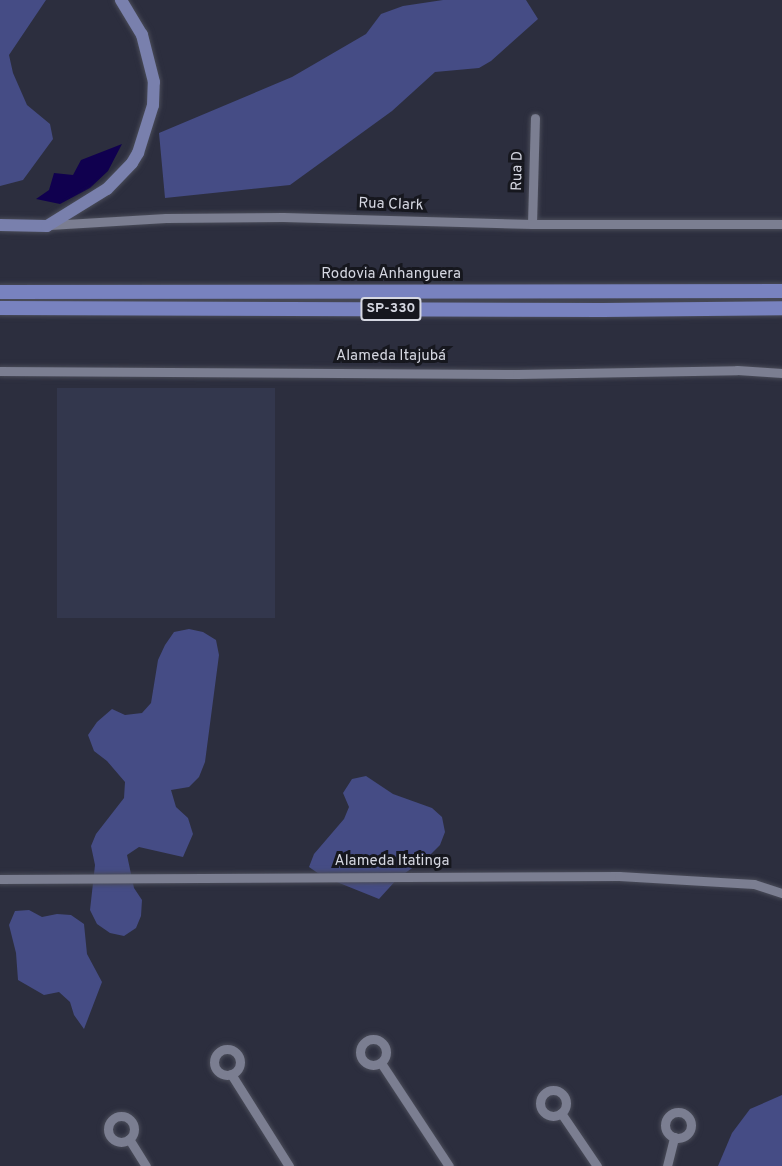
<!DOCTYPE html>
<html>
<head>
<meta charset="utf-8">
<style>
  body { margin:0 }
  #map { position:relative; width:782px; height:1166px; overflow:hidden; background:#2c2e3e; font-family:Overpass,sans-serif }
  div>[style] { position:absolute }
  [style*='--x'] { left:calc(var(--x)*1px); top:calc(var(--y)*1px); width:calc(var(--w)*1px); rotate:calc(var(--a)*1deg) }
  .built>* { inset:0; background:#33374d; transform-origin:0 0 }
  .green>* { inset:0; background:#454c85 }
  .water>* { inset:0; background:#10004f }
  .roads { filter:drop-shadow(0 0 2px #4a4c59) drop-shadow(0 0 2px #4a4c59) }
  .minor>* { height:9px; margin:-4.5px; padding:0 4.5px; transform-origin:4.5px; border-radius:4.5px; background:#7b7e91 }
  .minor>.ring { margin:-4.5px; padding:0; box-sizing:content-box; background:none; border:9px solid #7b7e91; border-radius:50% }
  .major>* { height:12px; margin:-6px; padding:0 6px; transform-origin:6px; border-radius:6px; background:#7980ad }
  .highway>* { height:14px; margin:-7px; padding:0 7px; transform-origin:7px; border-radius:7px; background:#7882bf }
  span { translate:-50% -50%; white-space:nowrap; text-align:center; line-height:1.15; -webkit-text-stroke:6px #16171e; paint-order:stroke }
  .shield-label span { padding:2px 4px; background:#16171e; border:2px solid; border-radius:4px; -webkit-text-stroke-width:0 }
  .shield-label { font-size:14px; color:#d5d7e1; font-weight:700 }
  .street-label { font-size:15px; color:#d5d7e1 }
</style>
</head>
<body>
<div id="map">
  <div class="built">
    <i style="left:57px;top:388px;width:218px;height:230px"></i>
  </div>
  <div class="green">
    <i style="clip-path:polygon(0 0,46px 0,9px 55px,13px 73px,27px 105px,50px 124px,53px 139px,23px 180px,0 186px)"></i>
    <i style="clip-path:polygon(443px 0,526px 0,538px 19px,491px 61px,479px 68px,435px 72px,392px 111px,290px 185px,165px 198px,159px 133px,292px 77px,366px 34px,381px 14px,403px 6px)"></i>
    <i style="clip-path:polygon(189px 629px,203px 632px,216px 640px,219px 655px,205px 762px,199px 777px,189px 787px,171px 790px,176px 807px,188px 818px,193px 834px,183px 857px,139px 847px,127px 855px,134px 888px,142px 900px,141px 916px,136px 928px,124px 936px,110px 933px,97px 924px,90px 910px,95px 865px,91px 846px,96px 834px,124px 798px,125px 782px,107px 761px,94px 751px,88px 735px,97px 722px,112px 709px,125px 715px,142px 713px,151px 703px,158px 660px,165px 645px,174px 632px)"></i>
    <i style="clip-path:polygon(366px 776px,393px 794px,432px 808px,442px 817px,445px 832px,440px 845px,428px 857px,398px 878px,379px 899px,322px 876px,309px 867px,314px 854px,344px 819px,349px 807px,343px 793px,352px 779px)"></i>
    <i style="clip-path:polygon(29px 910px,42px 917px,57px 914px,71px 915px,84px 924px,87px 954px,102px 982px,84px 1029px,74px 1015px,70px 1002px,59px 992px,44px 995px,18px 980px,16px 953px,9px 925px,15px 911px)"></i>
    <i style="clip-path:polygon(782px 1095px,782px 1166px,718px 1166px,732px 1133px,750px 1109px)"></i>
  </div>
  <div class="water">
    <i style="clip-path:polygon(122px 144px,108px 171px,90px 188px,60px 204px,36px 199px,49px 190px,54px 173px,73px 175px,81px 160px)"></i>
  </div>
  <div class="roads">
    <div class="minor">
      <i style="--x:532;--y:224;--w:106;--a:-88.4"></i>
      <i style="--x:49;--y:225;--w:117;--a:-3.4"></i>
      <i style="--x:166;--y:218;--w:117;--a:-0.5"></i>
      <i style="--x:283;--y:217;--w:249;--a:1.6"></i>
      <i style="--x:532;--y:224;--w:250;--a:0"></i>
      <i style="--x:0;--y:371;--w:517;--a:0.33"></i>
      <i style="--x:517;--y:374;--w:220;--a:-1"></i>
      <i style="--x:737;--y:370;--w:45;--a:3.8"></i>
      <i style="--x:0;--y:879;--w:619;--a:-0.28"></i>
      <i style="--x:619;--y:876;--w:135;--a:3.4"></i>
      <i style="--x:754;--y:884;--w:29;--a:18"></i>
      <i class="ring" style="left:360px;top:1039px;width:17px;height:17px"></i>
      <i class="ring" style="left:214px;top:1049px;width:17px;height:17px"></i>
      <i style="--x:381;--y:1063;--w:123;--a:56.6"></i>
      <i style="--x:231;--y:1074;--w:109;--a:57.8"></i>
      <i class="ring" style="left:540px;top:1090px;width:17px;height:17px"></i>
      <i class="ring" style="left:665px;top:1112px;width:17px;height:17px"></i>
      <i style="--x:561;--y:1113;--w:64;--a:55.8"></i>
      <i class="ring" style="left:108px;top:1116px;width:17px;height:17px"></i>
      <i style="--x:129;--y:1139;--w:32;--a:58"></i>
      <i style="--x:667;--y:1166;--w:30;--a:-76"></i>
    </div>
    <div class="major">
      <i style="--x:0;--y:225;--w:47;--a:1.2"></i>
      <i style="--x:47;--y:226;--w:70;--a:-31.7"></i>
      <i style="--x:107;--y:189;--w:36;--a:-46"></i>
      <i style="--x:132;--y:163;--w:12;--a:-59"></i>
      <i style="--x:138;--y:153;--w:50;--a:-72.6"></i>
      <i style="--x:153;--y:105;--w:23;--a:-88"></i>
      <i style="--x:154;--y:82;--w:49;--a:-104.3"></i>
      <i style="--x:142;--y:35;--w:41;--a:-121"></i>
    </div>
    <div class="highway">
      <i style="--x:0;--y:292;--w:782;--a:-0.07"></i>
      <i style="--x:0;--y:308;--w:603;--a:0.19"></i>
      <i style="--x:603;--y:310;--w:179;--a:-0.6"></i>
    </div>
  </div>
  <div class="shield-label">
    <span style="left:391px;top:309px">SP-330</span>
  </div>
  <div class="street-label">
    <span style="left:518px;top:171px;rotate:-89deg">Rua D</span>
    <span style="left:391px;top:205px;rotate:2deg">Rua Clark</span>
    <span style="left:391px;top:275px">Rodovia Anhanguera</span>
    <span style="left:391px;top:357px">Alameda Itajubá</span>
    <span style="left:392px;top:862px">Alameda Itatinga</span>
  </div>
</div>
</body>
</html>
